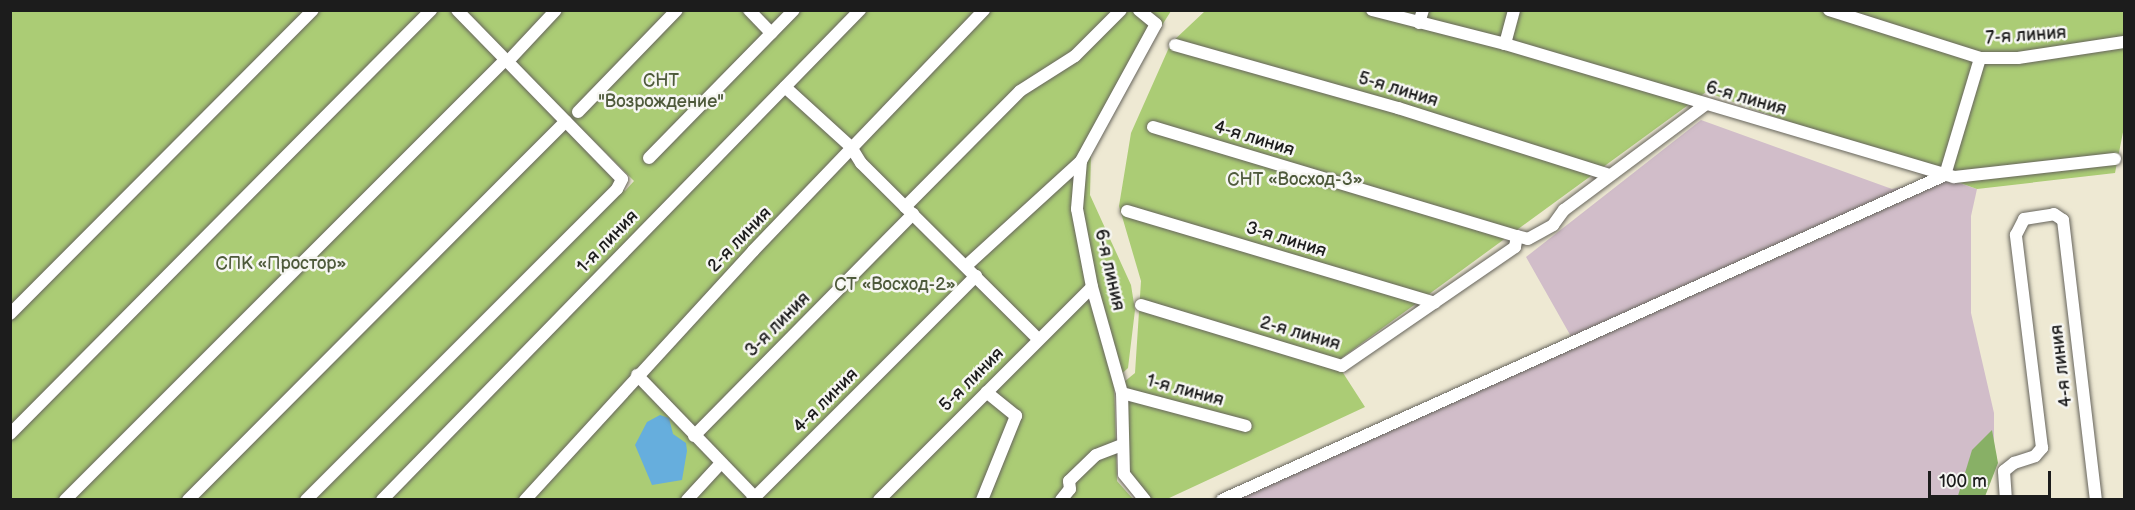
<!DOCTYPE html>
<html>
<head>
<meta charset="utf-8">
<style>
  body { margin:0 }
  #map { position:relative; width:2135px; height:510px; overflow:hidden; background:#eee9d3; font-family:"Balsamiq Sans",sans-serif }
  div>[style] { position:absolute }
  [style*='--x'] { left:calc(var(--x)*1px); top:calc(var(--y)*1px); width:calc(var(--w)*1px); rotate:calc(var(--a)*1deg) }
  .industrial>* { inset:0; background:#d1bdc9 }
  .green>* { inset:0; background:#abcc75 }
  .forest>* { inset:0; background:#88b066 }
  .water>* { inset:0; background:#66aedd }
  .roads { filter:drop-shadow(0 0 2px #66645c) drop-shadow(0 0 2px #66645c) }
  .minor>* { height:12px; margin:-6px; padding:0 6px; transform-origin:6px; border-radius:6px; background:#fff }
  span { translate:-50% -50%; white-space:nowrap; text-align:center; line-height:1.15; -webkit-text-stroke:5px #f6f6f2; paint-order:stroke }
  .street-label { font-size:18px; color:#1c1c1c }
  .park-label { font-size:18px; color:#4e5a3b }
  .frame { position:absolute; inset:0; border:12px solid #1c1c1c; pointer-events:none }
  .scale { position:absolute; left:1928px; top:471px; width:123px; height:27px; box-sizing:border-box; border:3px solid #1c1c1c; border-top:0; padding-left:8px; font-size:18px; line-height:21px; white-space:nowrap; color:#1c1c1c; -webkit-text-stroke:4px #f6f6f2; paint-order:stroke }
</style>
</head>
<body>
<div id="map">
  <div class="industrial">
    <i style="clip-path:polygon(1701px 120px,1892px 189px,1944px 178px,1977px 189px,1971px 216px,1971px 313px,1994px 413px,1994px 463px,1982px 499px,1233px 500px,1573px 340px,1526px 257px)"></i>
  </div>
  <div class="green">
    <i style="clip-path:polygon(10px 11px,450px 11px,625px 191px,634px 181px,464px 11px,855px 11px,379px 500px,11px 499px)"></i>
    <i style="clip-path:polygon(863px 11px,1171px 11px,1138px 63px,1091px 155px,1090px 195px,1131px 285px,1135px 310px,1128px 368px,1114px 381px,1117px 481px,1133px 499px,388px 500px)"></i>
    <i style="clip-path:polygon(1205px 11px,2124px 11px,2124px 127px,2115px 173px,1977px 189px,1706px 92px,1336px 362px,1365px 407px,1167px 499px,1139px 499px,1119px 475px,1119px 386px,1135px 373px,1141px 281px,1119px 206px,1131px 133px,1171px 43px)"></i>
  </div>
  <div class="forest">
    <i style="clip-path:polygon(1992px 430px,1998px 463px,1984px 499px,1957px 499px,1972px 450px)"></i>
  </div>
  <div class="water">
    <i style="clip-path:polygon(660px 415px,669px 418px,673px 434px,686px 443px,687px 451px,682px 480px,652px 485px,635px 445px,647px 422px)"></i>
  </div>
  <div class="roads">
    <div class="minor">
      <i style="--x:749;--y:10;--w:32;--a:46"></i>
      <i style="--x:1372;--y:10;--w:137;--a:14.3"></i>
      <i style="--x:1505;--y:44;--w:468;--a:16.5"></i>
      <i style="--x:1954;--y:177;--w:162;--a:-6.4"></i>
      <i style="--x:1829;--y:10;--w:158;--a:17.6"></i>
      <i style="--x:1980;--y:58;--w:38;--a:0"></i>
      <i style="--x:2018;--y:58;--w:107;--a:-8.6"></i>
      <i style="--x:1419;--y:23;--w:14;--a:-73"></i>
      <i style="--x:1505;--y:44;--w:35;--a:-75"></i>
      <i style="--x:1175;--y:45;--w:232;--a:15.8"></i>
      <i style="--x:1398;--y:108;--w:221;--a:17.6"></i>
      <i style="--x:512;--y:57;--w:64;--a:-46.9"></i>
      <i style="--x:785;--y:87;--w:89;--a:42.3"></i>
      <i style="--x:851;--y:147;--w:19;--a:58"></i>
      <i style="--x:861;--y:163;--w:250;--a:44.8"></i>
      <i style="--x:578;--y:112;--w:142;--a:-45.9"></i>
      <i style="--x:1153;--y:127;--w:380;--a:16.7"></i>
      <i style="--x:649;--y:158;--w:207;--a:-45.6"></i>
      <i style="--x:1081;--y:161;--w:48;--a:94.8"></i>
      <i style="--x:1077;--y:209;--w:79;--a:79.1"></i>
      <i style="--x:1092;--y:287;--w:110;--a:74.2"></i>
      <i style="--x:905;--y:207;--w:163;--a:-45.2"></i>
      <i style="--x:1020;--y:91;--w:65;--a:-32.5"></i>
      <i style="--x:1075;--y:56;--w:65;--a:-45"></i>
      <i style="--x:1127;--y:211;--w:321;--a:16.6"></i>
      <i style="--x:966;--y:266;--w:156;--a:-42.4"></i>
      <i style="--x:1081;--y:161;--w:156;--a:-61.3"></i>
      <i style="--x:1156;--y:24;--w:22;--a:-141"></i>
      <i style="--x:1141;--y:305;--w:210;--a:16.9"></i>
      <i style="--x:1342;--y:366;--w:210;--a:-34.5"></i>
      <i style="--x:1515;--y:247;--w:11;--a:-80"></i>
      <i style="--x:1517;--y:236;--w:11;--a:15"></i>
      <i style="--x:1528;--y:239;--w:29;--a:-29"></i>
      <i style="--x:1553;--y:225;--w:19;--a:-54"></i>
      <i style="--x:1564;--y:210;--w:176;--a:-36.7"></i>
      <i style="--x:10;--y:314;--w:429;--a:-45.1"></i>
      <i style="--x:637;--y:375;--w:170;--a:46"></i>
      <i style="--x:10;--y:434;--w:598;--a:-45.2"></i>
      <i style="--x:694;--y:436;--w:312;--a:-45.4"></i>
      <i style="--x:65;--y:500;--w:622;--a:-45"></i>
      <i style="--x:188;--y:500;--w:535;--a:-45.08"></i>
      <i style="--x:306;--y:500;--w:440;--a:-45"></i>
      <i style="--x:617;--y:189;--w:11;--a:-63"></i>
      <i style="--x:622;--y:179;--w:236;--a:-134.3"></i>
      <i style="--x:382;--y:500;--w:685;--a:-45.71"></i>
      <i style="--x:525;--y:500;--w:338;--a:-47.5"></i>
      <i style="--x:753;--y:251;--w:334;--a:-46.2"></i>
      <i style="--x:687;--y:500;--w:50;--a:-47.4"></i>
      <i style="--x:752;--y:500;--w:317;--a:-45"></i>
      <i style="--x:879;--y:500;--w:301;--a:-45"></i>
      <i style="--x:982;--y:500;--w:91;--a:-68"></i>
      <i style="--x:1016;--y:416;--w:38;--a:-141"></i>
      <i style="--x:1061;--y:500;--w:14;--a:-51"></i>
      <i style="--x:1070;--y:489;--w:8;--a:-97"></i>
      <i style="--x:1069;--y:481;--w:37;--a:-44"></i>
      <i style="--x:1096;--y:455;--w:28;--a:-21"></i>
      <i style="--x:1145;--y:500;--w:33;--a:-129"></i>
      <i style="--x:1124;--y:474;--w:81;--a:-91.4"></i>
      <i style="--x:1122;--y:393;--w:128;--a:14.9"></i>
      <i style="--x:1222;--y:500;--w:793;--a:-24.2"></i>
      <i style="--x:1945;--y:175;--w:122;--a:-73.3"></i>
      <i style="--x:2006;--y:500;--w:29;--a:-94"></i>
      <i style="--x:2004;--y:471;--w:13;--a:-39"></i>
      <i style="--x:2014;--y:463;--w:22;--a:-18"></i>
      <i style="--x:2035;--y:456;--w:11;--a:-49"></i>
      <i style="--x:2042;--y:448;--w:215;--a:-97"></i>
      <i style="--x:2016;--y:235;--w:18;--a:-63"></i>
      <i style="--x:2024;--y:219;--w:30;--a:-9"></i>
      <i style="--x:2054;--y:214;--w:11;--a:34"></i>
      <i style="--x:2063;--y:220;--w:282;--a:83.3"></i>
    </div>
  </div>
  <div class="street-label">
    <span style="left:2026px;top:36px;rotate:-4deg">7-я линия</span>
    <span style="left:1398px;top:90px;rotate:17deg">5-я линия</span>
    <span style="left:1746px;top:99px;rotate:16deg">6-я линия</span>
    <span style="left:1254px;top:139px;rotate:17deg">4-я линия</span>
    <span style="left:740px;top:240px;rotate:-46deg">2-я линия</span>
    <span style="left:1286px;top:240px;rotate:17deg">3-я линия</span>
    <span style="left:608px;top:242px;rotate:-46deg">1-я линия</span>
    <span style="left:1109px;top:270px;rotate:77deg">6-я линия</span>
    <span style="left:778px;top:325px;rotate:-45deg">3-я линия</span>
    <span style="left:1300px;top:334px;rotate:16deg">2-я линия</span>
    <span style="left:2062px;top:366px;rotate:-97deg">4-я линия</span>
    <span style="left:972px;top:380px;rotate:-45deg">5-я линия</span>
    <span style="left:1185px;top:391px;rotate:15deg">1-я линия</span>
    <span style="left:826px;top:401px;rotate:-45deg">4-я линия</span>
  </div>
  <div class="park-label">
    <span style="left:661px;top:92px">СНТ<br>"Возрождение"</span>
    <span style="left:1295px;top:180px">СНТ «Восход-3»</span>
    <span style="left:281px;top:264px">СПК «Простор»</span>
    <span style="left:895px;top:285px">СТ «Восход-2»</span>
  </div>
  <div class="frame"></div>
  <div class="scale">100 m</div>
</div>
</body>
</html>
